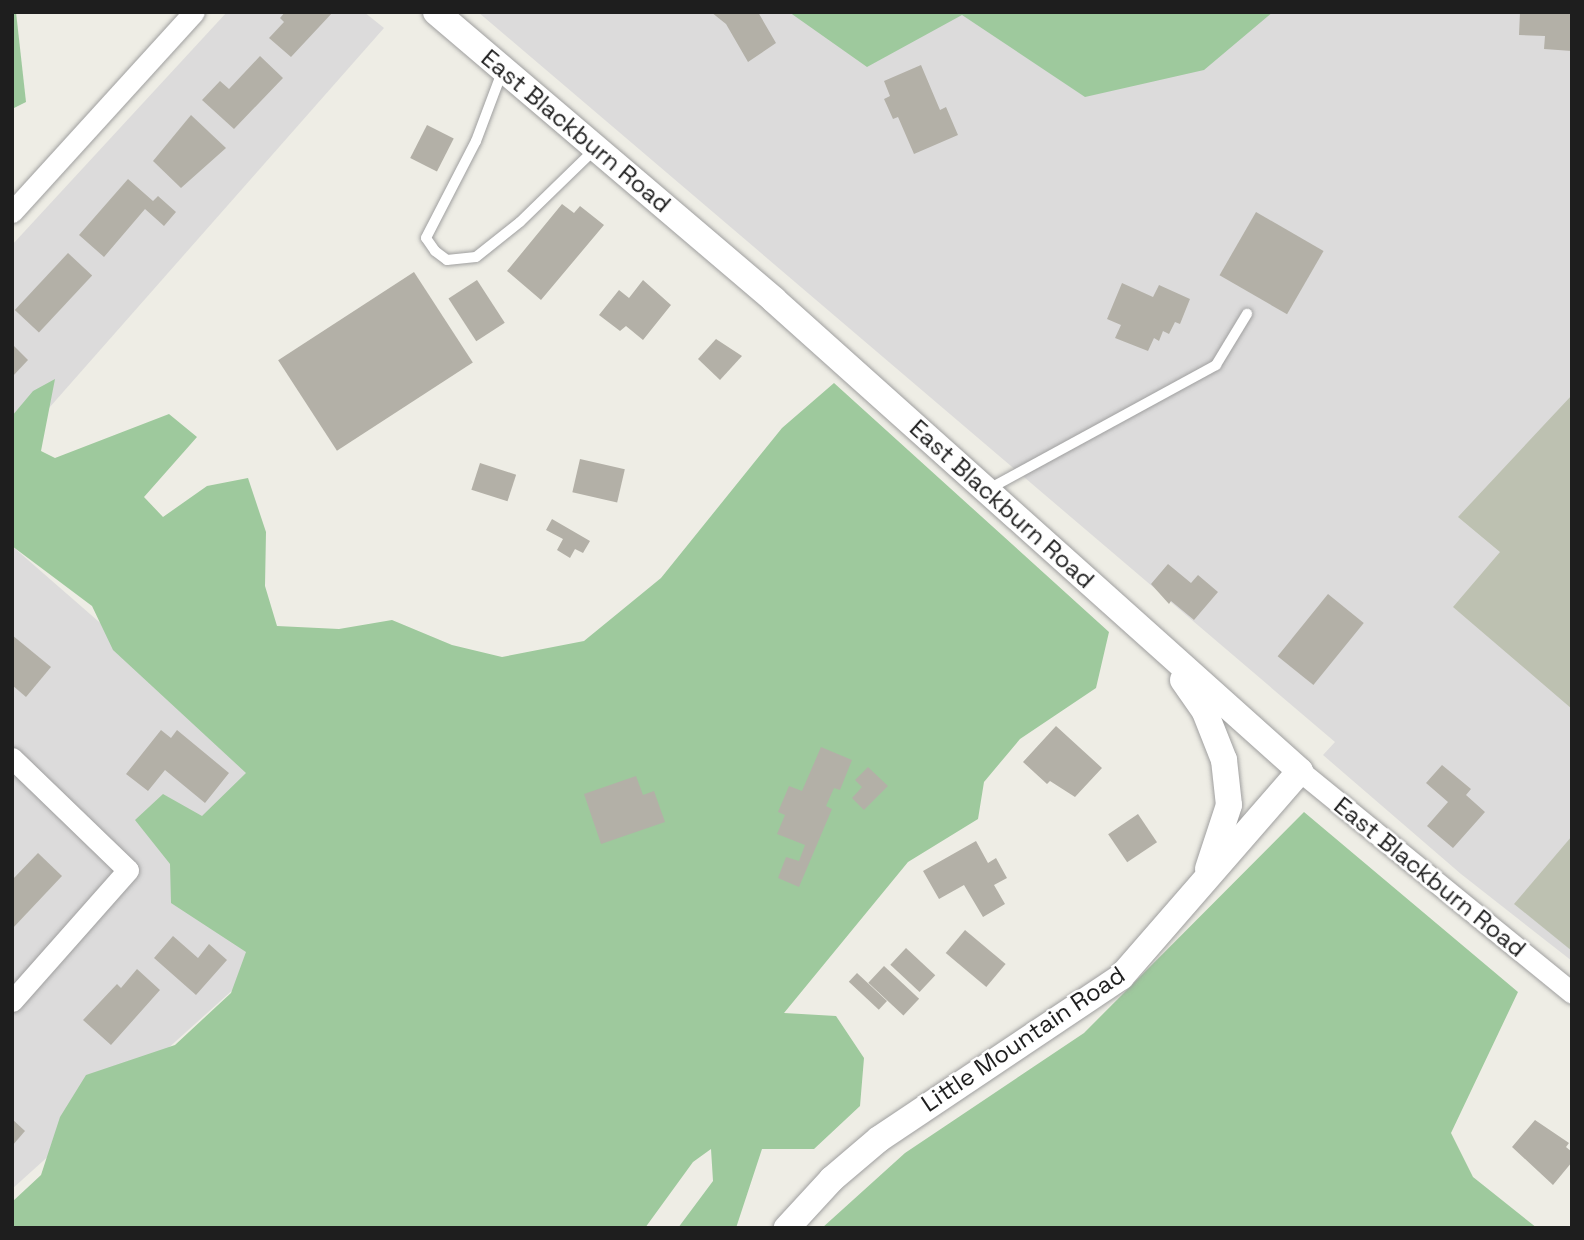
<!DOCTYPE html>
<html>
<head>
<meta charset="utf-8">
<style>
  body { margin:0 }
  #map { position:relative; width:1584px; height:1240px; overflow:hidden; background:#eeede5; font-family:"Space Grotesk",sans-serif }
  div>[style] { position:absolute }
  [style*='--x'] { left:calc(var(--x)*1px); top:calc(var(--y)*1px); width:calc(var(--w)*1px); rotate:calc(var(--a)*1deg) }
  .residential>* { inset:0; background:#dcdbdb }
  .construction>* { inset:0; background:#bdc1b1 }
  .forest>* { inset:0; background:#9ec99d }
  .building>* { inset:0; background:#b3b0a7; transform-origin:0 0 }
  .roads { filter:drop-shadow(0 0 2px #9f9f9f) drop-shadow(0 0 2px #9f9f9f) }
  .service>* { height:10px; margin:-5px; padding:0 5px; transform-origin:5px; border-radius:5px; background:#fff }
  .minor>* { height:21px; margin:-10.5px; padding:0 10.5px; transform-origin:10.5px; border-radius:10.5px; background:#fff }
  .tertiary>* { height:26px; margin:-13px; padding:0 13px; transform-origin:13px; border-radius:13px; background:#fff }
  span { translate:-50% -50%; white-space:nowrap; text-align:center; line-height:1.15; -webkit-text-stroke:5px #fff; paint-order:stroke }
  .street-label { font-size:24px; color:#1e1e1e }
  .frame { position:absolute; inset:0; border:14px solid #1e1e1e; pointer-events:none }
</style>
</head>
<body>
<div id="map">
  <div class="residential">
    <i style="clip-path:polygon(227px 12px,364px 12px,384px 28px,12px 450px,12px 245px)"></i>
    <i style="clip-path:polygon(478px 12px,1572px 12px,1572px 961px,1461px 874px,1323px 755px,1335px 742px)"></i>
    <i style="clip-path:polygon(12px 546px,269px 770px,277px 950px,12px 1189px)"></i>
  </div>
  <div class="construction">
    <i style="clip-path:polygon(1572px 395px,1572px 709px,1453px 607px,1500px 552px,1458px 517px)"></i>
    <i style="clip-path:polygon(1572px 836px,1572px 951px,1514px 904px)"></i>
  </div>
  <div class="forest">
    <i style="clip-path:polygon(12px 12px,16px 12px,26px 102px,12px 109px)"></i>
    <i style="clip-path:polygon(789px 12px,1273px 12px,1204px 70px,1085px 97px,962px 15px,867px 67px)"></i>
    <i style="clip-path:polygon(55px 379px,41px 451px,55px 458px,169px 414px,197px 437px,144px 497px,163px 517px,207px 486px,248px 478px,266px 532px,265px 586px,277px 626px,339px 629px,392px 620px,452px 645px,502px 657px,584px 641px,661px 578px,782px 428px,834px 383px,1109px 632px,1096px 688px,1020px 739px,984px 782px,978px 819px,908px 862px,784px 1013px,836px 1016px,864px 1058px,860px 1106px,814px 1149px,762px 1149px,736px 1228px,678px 1228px,713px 1181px,711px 1149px,693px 1162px,645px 1228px,12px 1228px,12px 1202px,41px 1175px,60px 1117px,86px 1075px,175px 1045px,231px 993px,246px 952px,171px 903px,170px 864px,135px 820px,163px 794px,202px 816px,246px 773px,113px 650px,92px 606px,12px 546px,12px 416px,33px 391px)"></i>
    <i style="clip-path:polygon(1304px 812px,1518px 992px,1451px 1133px,1473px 1177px,1537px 1228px,822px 1228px,905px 1153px,1084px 1033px)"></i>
  </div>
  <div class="building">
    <i style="clip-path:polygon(285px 12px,333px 12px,291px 57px,269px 38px,284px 22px,280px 18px)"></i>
    <i style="clip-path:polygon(711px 12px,758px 12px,776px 43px,748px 62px,726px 24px)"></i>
    <i style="clip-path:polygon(1520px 12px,1572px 12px,1572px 51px,1544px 49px,1545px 36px,1519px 35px)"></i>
    <i style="clip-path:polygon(260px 56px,283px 78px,234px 129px,202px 100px,220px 81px,229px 89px)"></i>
    <i style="clip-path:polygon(921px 65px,940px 110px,946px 107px,958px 135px,914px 154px,898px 117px,893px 119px,884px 99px,890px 96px,884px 81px)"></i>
    <i style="clip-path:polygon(191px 115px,226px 148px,181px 188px,153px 161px)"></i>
    <i style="left:427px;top:125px;width:30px;height:37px;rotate:27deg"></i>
    <i style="clip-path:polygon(128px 179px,153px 201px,158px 196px,176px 212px,164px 226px,145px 209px,104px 257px,79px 235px)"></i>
    <i style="clip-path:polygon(562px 204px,574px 213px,580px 206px,604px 225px,541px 300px,507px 271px)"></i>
    <i style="left:1256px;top:212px;width:78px;height:73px;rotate:30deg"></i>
    <i style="left:68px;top:253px;width:33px;height:78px;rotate:43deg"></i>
    <i style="left:414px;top:272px;width:108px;height:162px;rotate:57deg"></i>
    <i style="left:477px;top:280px;width:51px;height:34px;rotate:57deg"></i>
    <i style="clip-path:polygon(643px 280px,671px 305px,643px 340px,626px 326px,620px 331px,599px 315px,619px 290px,629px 298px)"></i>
    <i style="clip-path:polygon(1122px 283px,1153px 297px,1159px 285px,1190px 299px,1180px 324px,1175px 322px,1169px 334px,1163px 331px,1159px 341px,1154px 338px,1148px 351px,1115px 338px,1121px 325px,1107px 319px)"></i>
    <i style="clip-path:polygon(716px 339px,742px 356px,720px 380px,698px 359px)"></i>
    <i style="clip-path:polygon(12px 344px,28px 360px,12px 377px)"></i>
    <i style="left:580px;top:459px;width:46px;height:34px;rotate:13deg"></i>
    <i style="left:480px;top:463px;width:38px;height:28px;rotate:18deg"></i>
    <i style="clip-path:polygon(552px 519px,590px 541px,583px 553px,575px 549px,570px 558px,557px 550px,563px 539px,546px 530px)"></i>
    <i style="clip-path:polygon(1168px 564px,1191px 583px,1198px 575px,1218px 592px,1194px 620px,1171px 601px,1169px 604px,1151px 584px)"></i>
    <i style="left:1328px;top:594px;width:46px;height:80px;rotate:39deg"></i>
    <i style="clip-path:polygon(12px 635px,51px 667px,26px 697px,12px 685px)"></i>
    <i style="clip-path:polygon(1056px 726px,1102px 768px,1075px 797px,1050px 781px,1047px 784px,1023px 762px)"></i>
    <i style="clip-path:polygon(161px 730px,171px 738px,177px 730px,229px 773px,205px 803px,165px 770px,148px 791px,126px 774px)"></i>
    <i style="clip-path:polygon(821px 747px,852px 760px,840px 790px,834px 788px,826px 806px,832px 809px,799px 887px,778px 878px,786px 857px,799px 861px,805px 845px,777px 834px,785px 815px,778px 812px,789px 786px,802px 791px)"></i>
    <i style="clip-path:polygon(1442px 765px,1471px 789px,1466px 795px,1485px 812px,1453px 848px,1427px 826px,1448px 802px,1426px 783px)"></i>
    <i style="clip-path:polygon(868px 767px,888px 786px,864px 810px,852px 798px,862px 787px,855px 780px)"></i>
    <i style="clip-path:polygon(636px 776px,643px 795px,654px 791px,665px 822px,601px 844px,584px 794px)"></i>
    <i style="left:1138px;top:814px;width:34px;height:36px;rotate:56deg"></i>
    <i style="clip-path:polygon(976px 841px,988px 863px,996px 858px,1007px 878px,994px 885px,1005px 904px,983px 917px,964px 885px,939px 899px,923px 871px)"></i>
    <i style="clip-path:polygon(38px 853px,62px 876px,12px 929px,12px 880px)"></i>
    <i style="left:965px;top:930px;width:53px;height:30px;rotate:40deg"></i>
    <i style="clip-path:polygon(173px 936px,198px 958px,209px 944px,227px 960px,196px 995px,154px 958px)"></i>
    <i style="left:906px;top:948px;width:40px;height:23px;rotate:43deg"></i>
    <i style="left:884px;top:966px;width:48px;height:23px;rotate:43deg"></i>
    <i style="clip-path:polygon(137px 969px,160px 990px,111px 1045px,83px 1020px,117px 984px,121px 988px)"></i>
    <i style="left:857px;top:973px;width:41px;height:12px;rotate:43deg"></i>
    <i style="clip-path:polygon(12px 1119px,25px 1131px,12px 1146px)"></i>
    <i style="clip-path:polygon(1535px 1120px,1569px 1143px,1566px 1147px,1572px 1152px,1572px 1162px,1553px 1185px,1512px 1147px)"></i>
  </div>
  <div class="roads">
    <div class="service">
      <i style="--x:502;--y:72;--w:74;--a:110.6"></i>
      <i style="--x:476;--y:141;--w:109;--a:117.3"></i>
      <i style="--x:426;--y:238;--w:16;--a:55"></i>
      <i style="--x:435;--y:251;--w:15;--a:37"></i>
      <i style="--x:447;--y:260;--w:29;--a:-6"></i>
      <i style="--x:476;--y:257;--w:56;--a:-38.5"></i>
      <i style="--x:520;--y:222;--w:106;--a:-44.2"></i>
      <i style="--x:987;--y:490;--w:261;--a:-28.6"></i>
      <i style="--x:1216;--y:365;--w:60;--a:-58.7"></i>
    </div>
    <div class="minor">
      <i style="--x:12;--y:212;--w:270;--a:-47.7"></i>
      <i style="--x:12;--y:758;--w:161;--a:44"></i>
      <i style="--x:128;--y:870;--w:175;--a:131.5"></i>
      <i style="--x:1300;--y:771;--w:351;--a:39.2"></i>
    </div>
    <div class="tertiary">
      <i style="--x:436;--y:12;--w:444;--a:40.4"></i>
      <i style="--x:774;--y:300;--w:706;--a:41.84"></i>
      <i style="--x:1300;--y:771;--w:273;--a:131"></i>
      <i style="--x:1121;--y:977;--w:291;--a:146.2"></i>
      <i style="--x:879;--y:1139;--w:62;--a:139.6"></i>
      <i style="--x:832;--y:1179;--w:67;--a:132.6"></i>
      <i style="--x:1183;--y:680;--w:39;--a:55"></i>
      <i style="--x:1205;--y:712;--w:52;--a:68.4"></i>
      <i style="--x:1224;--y:760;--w:45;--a:83.7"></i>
      <i style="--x:1229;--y:805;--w:67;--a:108.2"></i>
    </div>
  </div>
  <div class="street-label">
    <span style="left:576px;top:131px;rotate:40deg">East Blackburn Road</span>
    <span style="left:1002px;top:504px;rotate:42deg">East Blackburn Road</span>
    <span style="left:1430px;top:877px;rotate:39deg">East Blackburn Road</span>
    <span style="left:1023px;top:1039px;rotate:-34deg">Little Mountain Road</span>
  </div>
  <div class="frame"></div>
</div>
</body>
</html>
